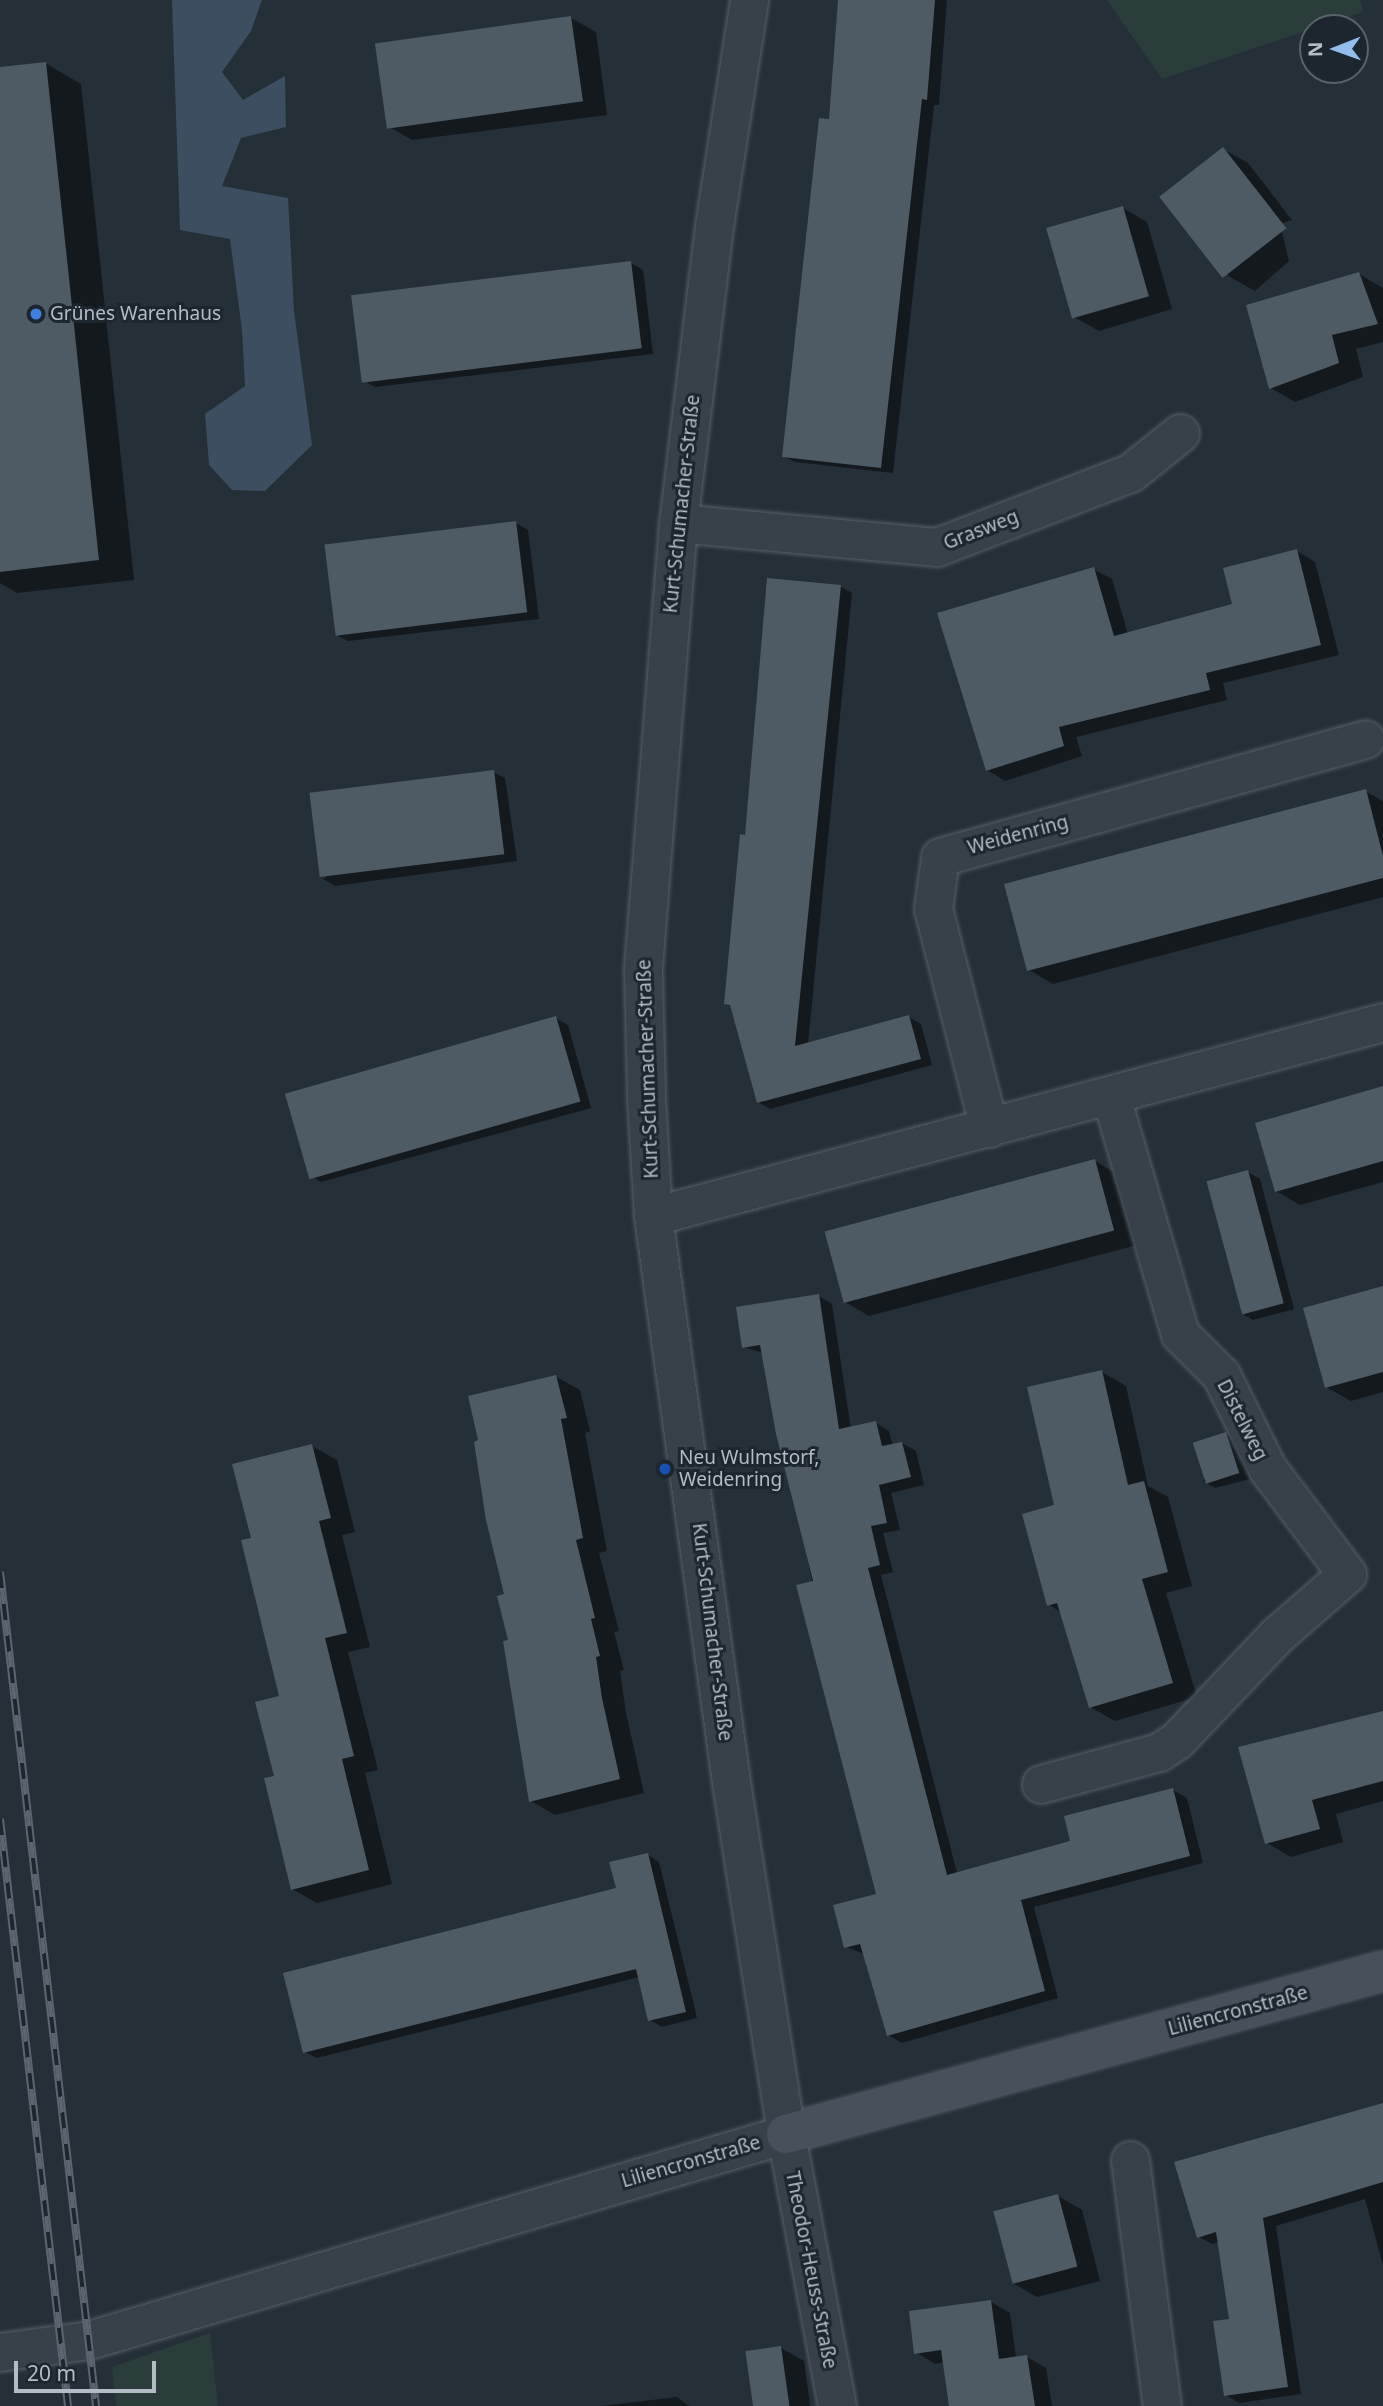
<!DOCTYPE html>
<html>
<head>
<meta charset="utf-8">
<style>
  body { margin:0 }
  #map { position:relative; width:1383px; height:2406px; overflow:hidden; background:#252f38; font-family:"Noto Sans",sans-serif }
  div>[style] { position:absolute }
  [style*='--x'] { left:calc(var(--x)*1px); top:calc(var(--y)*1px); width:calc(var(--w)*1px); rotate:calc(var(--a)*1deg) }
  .green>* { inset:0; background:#2a3d3b }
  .water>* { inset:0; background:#3c4e60 }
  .shadow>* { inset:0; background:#0007 }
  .building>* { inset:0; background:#4e5a64; transform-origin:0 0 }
  .roads { filter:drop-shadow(0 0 2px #565f67) drop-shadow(0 0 2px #565f67) }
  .street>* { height:37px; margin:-18.5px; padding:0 18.5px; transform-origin:18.5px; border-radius:18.5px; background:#384149 }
  .secondary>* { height:38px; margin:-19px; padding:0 19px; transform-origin:19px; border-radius:19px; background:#47515b }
  .rail>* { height:8px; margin-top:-4px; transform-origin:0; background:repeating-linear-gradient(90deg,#1d262e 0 16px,#5b656f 0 32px); box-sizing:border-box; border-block:2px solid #5b656f }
  .dots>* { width:19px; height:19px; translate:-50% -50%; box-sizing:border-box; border:4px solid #1d262e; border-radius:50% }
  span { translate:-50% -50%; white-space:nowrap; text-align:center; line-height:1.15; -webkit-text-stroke:6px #1d262e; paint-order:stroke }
  .poi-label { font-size:19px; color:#b4bcc5 }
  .left { translate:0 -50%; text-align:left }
  .street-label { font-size:19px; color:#b4bcc5 }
  .north { position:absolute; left:1299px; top:14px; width:70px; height:70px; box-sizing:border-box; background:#1d262e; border:2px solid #59626a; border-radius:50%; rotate:269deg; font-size:19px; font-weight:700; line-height:28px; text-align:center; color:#b4bcc5 }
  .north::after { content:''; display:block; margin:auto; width:24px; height:32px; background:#92bdec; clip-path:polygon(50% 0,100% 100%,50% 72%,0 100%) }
  .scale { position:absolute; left:14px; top:2361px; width:142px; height:32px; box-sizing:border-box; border:4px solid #b4bcc5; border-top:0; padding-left:9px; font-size:21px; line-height:24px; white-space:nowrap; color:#b4bcc5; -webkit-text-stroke:5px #1d262e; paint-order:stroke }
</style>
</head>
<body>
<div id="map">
  <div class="green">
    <i style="clip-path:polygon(1107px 0,1360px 0,1363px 12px,1162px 79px)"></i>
    <i style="clip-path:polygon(210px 2333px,218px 2406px,116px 2406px,112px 2367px)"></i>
  </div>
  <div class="water">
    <i style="clip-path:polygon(172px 0,262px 0,251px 31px,222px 72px,243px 100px,285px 76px,286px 127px,241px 138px,222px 186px,288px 198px,294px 311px,312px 445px,265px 491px,232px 490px,209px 465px,205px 414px,245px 386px,242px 330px,230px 239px,180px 230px)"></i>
  </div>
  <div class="shadow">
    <i style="clip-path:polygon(840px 0,947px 0,939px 105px,934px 105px,893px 473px,795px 462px,783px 456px,831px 121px)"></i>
    <i style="clip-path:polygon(571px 18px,596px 32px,607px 115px,412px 140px,388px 126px)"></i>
    <i style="clip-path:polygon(45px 63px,81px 84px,134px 580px,17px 593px,0 583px,0 68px)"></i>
    <i style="clip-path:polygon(1223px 149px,1248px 163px,1292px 220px,1280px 224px,1289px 261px,1255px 291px,1230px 277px,1165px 200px)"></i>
    <i style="clip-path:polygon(1123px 208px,1147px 222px,1172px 309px,1099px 331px,1074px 317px)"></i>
    <i style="clip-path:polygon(631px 263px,643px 270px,653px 354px,375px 387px,363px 380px)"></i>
    <i style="clip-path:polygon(1359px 274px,1383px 288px,1383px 342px,1356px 349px,1363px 377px,1295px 402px,1271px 388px)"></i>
    <i style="clip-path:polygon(516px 523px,528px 530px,539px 619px,348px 641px,336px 635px)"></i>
    <i style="clip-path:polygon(1297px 551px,1315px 562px,1339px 655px,1223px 683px,1227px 700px,1076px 737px,1082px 756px,1005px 781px,987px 770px,1093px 569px,1112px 579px,1128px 634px,1234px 605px)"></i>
    <i style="clip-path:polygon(840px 586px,852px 593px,808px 1044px,909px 1017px,921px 1024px,932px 1065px,770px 1109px,758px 1102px,732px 1007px,726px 1003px)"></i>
    <i style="clip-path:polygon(493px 772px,505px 778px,517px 861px,335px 886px,323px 879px)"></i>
    <i style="clip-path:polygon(1365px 791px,1383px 801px,1383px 897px,1053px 984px,1029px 970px)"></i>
    <i style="clip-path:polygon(556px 1018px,568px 1025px,591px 1108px,321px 1182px,309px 1175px)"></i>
    <i style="clip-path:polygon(1383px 1088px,1383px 1182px,1300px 1205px,1276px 1191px)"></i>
    <i style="clip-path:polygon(1095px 1161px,1119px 1175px,1137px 1245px,869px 1316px,845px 1302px)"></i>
    <i style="clip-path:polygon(1248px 1172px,1260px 1179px,1294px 1309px,1253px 1320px,1241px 1313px)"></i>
    <i style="clip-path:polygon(1383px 1288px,1383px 1392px,1351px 1401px,1326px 1387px)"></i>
    <i style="clip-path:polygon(819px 1296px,832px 1304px,851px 1429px,876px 1423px,889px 1431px,893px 1446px,902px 1443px,916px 1451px,924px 1485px,891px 1493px,900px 1530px,883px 1533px,893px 1572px,881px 1575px,957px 1873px,1073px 1842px,1173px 1790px,1187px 1798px,1203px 1863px,1034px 1907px,1058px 1998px,902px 2043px,888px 2035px,864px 1954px,846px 1947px,878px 1895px,764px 1353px,743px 1347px)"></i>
    <i style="clip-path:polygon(1102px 1372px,1126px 1386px,1148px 1486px,1168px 1497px,1192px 1586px,1166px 1593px,1197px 1697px,1115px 1721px,1090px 1707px,1062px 1613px,1048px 1604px,1056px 1506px)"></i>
    <i style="clip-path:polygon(555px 1376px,580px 1390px,590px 1431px,585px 1433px,607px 1551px,599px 1553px,619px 1631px,614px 1632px,624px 1670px,620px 1671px,626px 1713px,644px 1793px,555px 1815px,531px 1801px,506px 1595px)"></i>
    <i style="clip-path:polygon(1225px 1433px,1237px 1440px,1250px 1479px,1215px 1488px,1203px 1481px)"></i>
    <i style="clip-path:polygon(312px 1446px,337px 1460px,355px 1532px,342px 1535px,370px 1647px,348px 1652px,378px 1770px,365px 1773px,392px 1884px,317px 1903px,292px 1889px,276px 1777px,281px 1697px,253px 1540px)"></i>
    <i style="clip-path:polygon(1383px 1713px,1383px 1801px,1336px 1814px,1343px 1842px,1291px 1857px,1267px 1843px)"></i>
    <i style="clip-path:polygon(648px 1855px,659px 1862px,697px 2018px,662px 2027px,650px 2020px,639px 1977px,317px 2058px,305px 2052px,618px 1889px)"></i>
    <i style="clip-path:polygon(1383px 2105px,1383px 2265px,1365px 2199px,1276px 2226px,1301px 2394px,1239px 2403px,1226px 2395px,1231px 2320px,1219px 2242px,1212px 2244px,1199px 2237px,1177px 2163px)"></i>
    <i style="clip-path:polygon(1058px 2196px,1082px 2210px,1100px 2281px,1037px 2297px,1013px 2283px)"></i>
    <i style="clip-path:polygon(991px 2302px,1010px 2313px,1016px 2358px,1027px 2357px,1046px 2368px,1052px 2406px,951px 2406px,945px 2362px,935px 2364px,916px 2352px)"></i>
    <i style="clip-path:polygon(781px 2348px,804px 2361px,810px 2406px,754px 2406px)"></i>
    <i style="clip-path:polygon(677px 2397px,689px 2406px,601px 2406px)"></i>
  </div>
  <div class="building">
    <i style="clip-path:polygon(838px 0,935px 0,927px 100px,922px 99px,881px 468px,782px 457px,819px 118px,829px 119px)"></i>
    <i style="left:571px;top:16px;width:86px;height:198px;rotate:82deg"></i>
    <i style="clip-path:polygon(46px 62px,99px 560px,0 572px,0 67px)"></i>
    <i style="left:1223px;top:147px;width:103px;height:81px;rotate:52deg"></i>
    <i style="left:1123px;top:206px;width:94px;height:80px;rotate:74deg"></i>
    <i style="left:631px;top:261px;width:88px;height:282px;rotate:83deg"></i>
    <i style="clip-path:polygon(1359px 272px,1378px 324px,1332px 335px,1339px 363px,1269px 389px,1246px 305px)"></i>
    <i style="left:516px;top:521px;width:92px;height:193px;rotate:83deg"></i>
    <i style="clip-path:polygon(1297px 549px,1321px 645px,1206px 673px,1210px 690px,1059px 727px,1064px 746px,986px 771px,937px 613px,1094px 567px,1114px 636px,1232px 604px,1223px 568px)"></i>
    <i style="clip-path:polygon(767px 578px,841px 585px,795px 1046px,909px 1015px,921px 1059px,757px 1103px,730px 1005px,724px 1004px,740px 834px,745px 835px)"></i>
    <i style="left:494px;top:770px;width:85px;height:186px;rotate:83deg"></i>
    <i style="clip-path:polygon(1366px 789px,1383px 856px,1383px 878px,1027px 971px,1004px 884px)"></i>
    <i style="left:556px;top:1016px;width:89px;height:282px;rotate:74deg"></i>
    <i style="clip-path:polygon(1383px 1086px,1383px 1161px,1275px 1192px,1255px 1123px)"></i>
    <i style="left:1095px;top:1159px;width:74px;height:280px;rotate:75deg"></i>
    <i style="left:1248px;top:1170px;width:138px;height:43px;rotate:75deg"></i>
    <i style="clip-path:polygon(1383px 1286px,1383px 1372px,1325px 1388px,1303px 1308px)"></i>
    <i style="clip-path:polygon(819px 1294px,839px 1429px,876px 1421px,882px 1446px,902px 1442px,911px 1477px,879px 1485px,887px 1523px,871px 1526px,880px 1565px,868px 1568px,947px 1875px,1070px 1841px,1064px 1816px,1173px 1788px,1190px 1856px,1021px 1900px,1045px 1991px,887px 2036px,860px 1944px,844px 1948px,833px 1905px,876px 1894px,796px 1585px,813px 1581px,776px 1434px,760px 1345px,742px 1348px,736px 1307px)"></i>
    <i style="clip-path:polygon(1102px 1370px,1128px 1485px,1144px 1481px,1168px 1572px,1142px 1579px,1173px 1683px,1089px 1708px,1057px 1603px,1047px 1606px,1022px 1514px,1054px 1505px,1027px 1387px)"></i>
    <i style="clip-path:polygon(556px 1375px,567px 1418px,561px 1419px,583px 1538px,576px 1540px,595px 1618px,591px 1619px,600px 1656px,596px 1657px,602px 1698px,620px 1779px,529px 1802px,503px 1641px,508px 1640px,497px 1596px,504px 1594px,486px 1520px,474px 1442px,478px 1440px,468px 1396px)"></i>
    <i style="left:1226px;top:1432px;width:43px;height:35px;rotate:72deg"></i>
    <i style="clip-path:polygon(312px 1444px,331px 1518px,319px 1521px,347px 1633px,325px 1638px,354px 1756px,342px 1759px,369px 1870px,291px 1890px,264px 1778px,274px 1776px,255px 1702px,279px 1696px,241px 1540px,251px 1538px,232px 1464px)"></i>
    <i style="clip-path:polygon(1383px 1711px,1383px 1781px,1312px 1800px,1320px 1829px,1265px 1844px,1238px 1747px)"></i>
    <i style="clip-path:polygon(648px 1853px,686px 2012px,648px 2021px,636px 1969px,303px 2053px,283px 1973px,616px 1888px,609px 1862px)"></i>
    <i style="clip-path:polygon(1383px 2103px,1383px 2182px,1263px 2218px,1288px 2387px,1224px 2396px,1213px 2321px,1229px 2319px,1216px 2232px,1197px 2238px,1174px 2162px)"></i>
    <i style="left:1058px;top:2194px;width:75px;height:67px;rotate:75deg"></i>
    <i style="clip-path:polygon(991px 2300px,999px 2359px,1027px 2355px,1035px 2406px,949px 2406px,941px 2350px,914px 2354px,909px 2311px)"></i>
    <i style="left:781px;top:2346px;width:61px;height:36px;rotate:82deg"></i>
  </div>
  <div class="roads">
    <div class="street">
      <i style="--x:749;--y:0;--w:229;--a:98.8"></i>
      <i style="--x:714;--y:226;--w:299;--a:96.9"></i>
      <i style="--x:678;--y:523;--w:449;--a:94.5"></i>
      <i style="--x:643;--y:971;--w:127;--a:88.6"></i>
      <i style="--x:646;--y:1098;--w:118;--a:86.6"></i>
      <i style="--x:653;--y:1216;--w:571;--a:82.15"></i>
      <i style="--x:731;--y:1782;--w:356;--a:81.1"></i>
      <i style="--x:786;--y:2134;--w:277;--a:79.4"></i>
      <i style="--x:678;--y:523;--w:260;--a:5.3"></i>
      <i style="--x:937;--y:547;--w:207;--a:-21"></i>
      <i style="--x:1130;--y:473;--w:64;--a:-38.7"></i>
      <i style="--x:989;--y:1128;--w:226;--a:-104.3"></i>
      <i style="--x:933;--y:909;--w:52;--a:-82.3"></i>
      <i style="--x:940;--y:857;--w:441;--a:-15.5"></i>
      <i style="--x:653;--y:1216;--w:755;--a:-14.88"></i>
      <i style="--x:1041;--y:1784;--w:122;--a:-15.2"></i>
      <i style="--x:1159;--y:1752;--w:20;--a:-33"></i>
      <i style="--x:1176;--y:1741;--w:146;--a:-46.4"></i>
      <i style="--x:1277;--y:1635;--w:93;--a:-41.1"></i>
      <i style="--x:1347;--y:1574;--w:133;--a:-127"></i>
      <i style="--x:1267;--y:1468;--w:104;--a:-116.3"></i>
      <i style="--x:1221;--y:1375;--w:58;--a:-135"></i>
      <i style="--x:1180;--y:1334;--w:248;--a:-106.2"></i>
      <i style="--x:1130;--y:2160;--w:248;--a:82.6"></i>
      <i style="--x:0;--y:2352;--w:90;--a:-7.7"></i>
      <i style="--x:89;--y:2340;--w:727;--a:-16.47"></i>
    </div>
    <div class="secondary">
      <i style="--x:786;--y:2134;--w:619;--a:-15.27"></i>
    </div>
  </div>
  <div class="rail">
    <i style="--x:0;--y:1572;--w:840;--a:83.43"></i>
    <i style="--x:0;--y:1819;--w:591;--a:83.39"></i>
  </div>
  <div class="dots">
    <i style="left:36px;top:314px;background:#3f7fe0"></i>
    <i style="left:665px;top:1469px;background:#1a4fb4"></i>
  </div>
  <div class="poi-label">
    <span class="left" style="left:50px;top:314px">Grünes Warenhaus</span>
    <span class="left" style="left:679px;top:1469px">Neu Wulmstorf,<br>Weidenring</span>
  </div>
  <div class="street-label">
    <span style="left:682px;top:504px;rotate:-84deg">Kurt-Schumacher-Straße</span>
    <span style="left:981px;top:530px;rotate:-21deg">Grasweg</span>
    <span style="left:1018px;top:835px;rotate:-15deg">Weidenring</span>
    <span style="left:648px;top:1069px;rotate:-92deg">Kurt-Schumacher-Straße</span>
    <span style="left:1242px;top:1420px;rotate:63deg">Distelweg</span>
    <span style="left:712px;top:1632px;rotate:83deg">Kurt-Schumacher-Straße</span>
    <span style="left:1238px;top:2011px;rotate:-15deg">Liliencronstraße</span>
    <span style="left:691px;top:2162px;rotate:-16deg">Liliencronstraße</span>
    <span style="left:811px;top:2270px;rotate:79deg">Theodor-Heuss-Straße</span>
  </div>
  <div class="north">N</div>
  <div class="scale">20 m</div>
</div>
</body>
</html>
